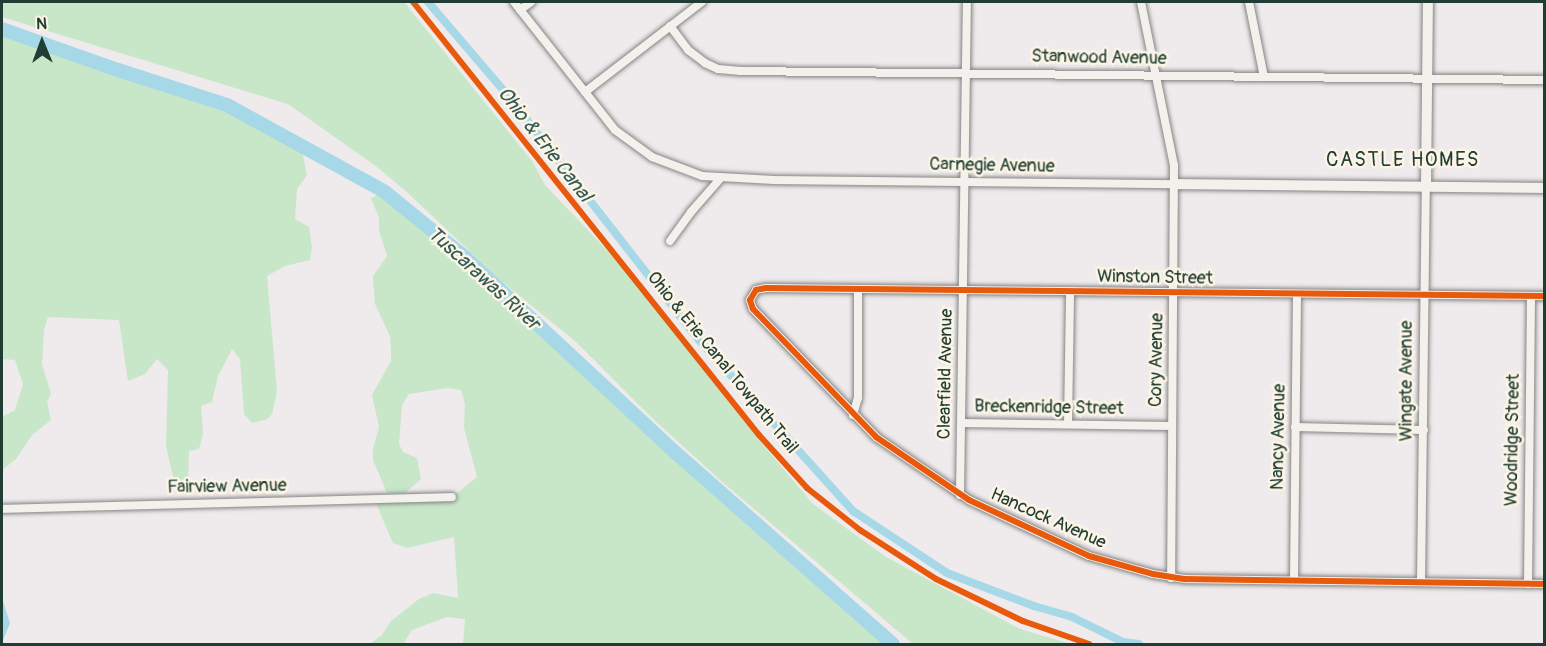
<!DOCTYPE html>
<html>
<head>
<meta charset="utf-8">
<style>
  body { margin:0 }
  #map { position:relative; width:1546px; height:646px; overflow:hidden; background:#efeaec; font-family:Pangolin,sans-serif }
  div>[style] { position:absolute }
  [style*='--x'] { left:calc(var(--x)*1px); top:calc(var(--y)*1px); width:calc(var(--w)*1px); rotate:calc(var(--a)*1deg) }
  .green>* { inset:0; background:#c7e7c8 }
  .water>* { inset:0; background:#a6d8e8 }
  .canal>* { height:8px; margin:-4px; padding:0 4px; transform-origin:4px; border-radius:4px; background:#a6d8e8 }
  .river>* { height:14px; margin:-7px; padding:0 7px; transform-origin:7px; border-radius:7px; background:#a6d8e8 }
  .roads { filter:drop-shadow(0 0 2px #828585) drop-shadow(0 0 2px #828585) }
  .minor>* { height:8px; margin:-4px; padding:0 4px; transform-origin:4px; border-radius:4px; background:#f4f1ec }
  .tertiary>* { height:10px; margin:-5px; padding:0 5px; transform-origin:5px; border-radius:5px; background:#f4f1ec }
  .cycleway>* { height:6px; margin:-3px; padding:0 3px; transform-origin:3px; border-radius:3px; background:#e8590c }
  span { translate:-50% -50%; white-space:nowrap; text-align:center; line-height:1.15; -webkit-text-stroke:5px #fcf5e5; paint-order:stroke }
  .street-label { font-size:18px; color:#1f3d34 }
  .water-label { font-size:20px; color:#345b58; font-style:italic }
  .neighbourhood-label { font-size:20px; color:#1f3d34; letter-spacing:1.5px }
  .frame { position:absolute; inset:0; border:3px solid #1f3d34; pointer-events:none }
  .north { position:absolute; left:12px; top:12px; width:60px; height:60px; -webkit-text-stroke:4px #fcf5e5; paint-order:stroke; rotate:359deg; font-size:16px; font-weight:700; line-height:24px; text-align:center; color:#1f3d34 }
  .north::after { content:''; display:block; margin:auto; width:21px; height:27px; background:#1f3d34; clip-path:polygon(50% 0,100% 100%,50% 72%,0 100%) }
</style>
</head>
<body>
<div id="map">
  <div class="green">
    <i style="clip-path:polygon(2px 2px,404px 2px,532px 161px,545px 185px,622px 266px,749px 428px,813px 504px,886px 557px,1020px 629px,1071px 644px,913px 644px,720px 480px,652px 418px,576px 342px,500px 280px,409px 194px,377px 167px,288px 104px,2px 17px)"></i>
    <i style="clip-path:polygon(2px 29px,118px 70px,227px 105px,301px 146px,307px 175px,297px 189px,295px 219px,309px 227px,312px 247px,310px 260px,285px 266px,267px 276px,277px 391px,272px 414px,267px 419px,252px 423px,244px 414px,240px 359px,232px 349px,218px 376px,212px 402px,201px 406px,203px 434px,199px 449px,189px 451px,188px 483px,175px 485px,166px 446px,168px 370px,157px 359px,145px 374px,128px 381px,119px 320px,48px 317px,44px 329px,42px 364px,51px 394px,47px 402px,51px 420px,32px 435px,16px 459px,2px 470px,2px 417px,15px 410px,23px 384px,15px 360px,2px 359px)"></i>
    <i style="clip-path:polygon(385px 192px,676px 453px,893px 644px,463px 644px,465px 619px,447px 617px,412px 630px,403px 644px,370px 644px,382px 635px,391px 621px,419px 599px,433px 593px,458px 598px,454px 537px,407px 548px,393px 543px,374px 499px,452px 497px,477px 477px,464px 428px,465px 404px,461px 390px,448px 388px,409px 394px,402px 405px,399px 444px,403px 452px,417px 458px,421px 479px,405px 493px,387px 493px,373px 460px,373px 449px,379px 427px,372px 395px,391px 361px,391px 350px,390px 336px,375px 304px,373px 276px,387px 256px,379px 230px,379px 218px,371px 198px)"></i>
  </div>
  <div class="water">
    <i style="clip-path:polygon(2px 598px,10px 623px,2px 643px)"></i>
  </div>
  <div class="canal">
    <i style="--x:428;--y:2;--w:125;--a:49.5"></i>
    <i style="--x:509;--y:97;--w:308;--a:52"></i>
    <i style="--x:699;--y:340;--w:230;--a:48"></i>
    <i style="--x:853;--y:511;--w:113;--a:33.4"></i>
    <i style="--x:947;--y:573;--w:93;--a:20.8"></i>
    <i style="--x:1034;--y:606;--w:40;--a:16"></i>
    <i style="--x:1072;--y:617;--w:57;--a:26.1"></i>
    <i style="--x:1123;--y:642;--w:16;--a:7"></i>
  </div>
  <div class="river">
    <i style="--x:2;--y:29;--w:123;--a:19.5"></i>
    <i style="--x:118;--y:70;--w:114;--a:17.8"></i>
    <i style="--x:227;--y:105;--w:180;--a:28.8"></i>
    <i style="--x:385;--y:192;--w:104;--a:39.2"></i>
    <i style="--x:466;--y:258;--w:287;--a:42.9"></i>
    <i style="--x:676;--y:453;--w:289;--a:41.4"></i>
  </div>
  <div class="roads">
    <div class="minor">
      <i style="--x:514;--y:2;--w:163;--a:51.7"></i>
      <i style="--x:615;--y:130;--w:46;--a:36.1"></i>
      <i style="--x:652;--y:157;--w:53;--a:20.8"></i>
      <i style="--x:702;--y:176;--w:72;--a:3.2"></i>
      <i style="--x:774;--y:180;--w:400;--a:0.6"></i>
      <i style="--x:1141;--y:2;--w:166;--a:78.6"></i>
      <i style="--x:1174;--y:165;--w:413;--a:90.4"></i>
      <i style="--x:1249;--y:2;--w:76;--a:78.7"></i>
      <i style="--x:520;--y:10;--w:14;--a:-36"></i>
      <i style="--x:670;--y:26;--w:30;--a:53"></i>
      <i style="--x:688;--y:50;--w:21;--a:37"></i>
      <i style="--x:705;--y:63;--w:14;--a:25"></i>
      <i style="--x:718;--y:69;--w:23;--a:5"></i>
      <i style="--x:741;--y:71;--w:803;--a:0.64"></i>
      <i style="--x:585;--y:92;--w:148;--a:-37.6"></i>
      <i style="--x:670;--y:241;--w:36;--a:-54"></i>
      <i style="--x:691;--y:212;--w:44;--a:-48.7"></i>
      <i style="--x:1544;--y:296;--w:778;--a:-179.41"></i>
      <i style="--x:766;--y:288;--w:10;--a:169"></i>
      <i style="--x:756;--y:290;--w:12;--a:121"></i>
      <i style="--x:750;--y:300;--w:9;--a:72"></i>
      <i style="--x:753;--y:309;--w:178;--a:46.1"></i>
      <i style="--x:876;--y:437;--w:112;--a:34.1"></i>
      <i style="--x:969;--y:500;--w:132;--a:25"></i>
      <i style="--x:1089;--y:556;--w:66;--a:15.7"></i>
      <i style="--x:1153;--y:574;--w:33;--a:9"></i>
      <i style="--x:1186;--y:579;--w:358;--a:0.8"></i>
      <i style="--x:853;--y:415;--w:18;--a:-74"></i>
      <i style="--x:858;--y:398;--w:109;--a:-90"></i>
      <i style="--x:961;--y:423;--w:211;--a:0.8"></i>
      <i style="--x:1068;--y:424;--w:133;--a:-89.1"></i>
      <i style="--x:1295;--y:427;--w:129;--a:1.3"></i>
      <i style="--x:960;--y:495;--w:493;--a:-89.2"></i>
      <i style="--x:2;--y:509;--w:450;--a:-1.5"></i>
      <i style="--x:1294;--y:580;--w:285;--a:-89.4"></i>
      <i style="--x:1421;--y:582;--w:396;--a:-89.3"></i>
      <i style="--x:1528;--y:584;--w:288;--a:-89.4"></i>
    </div>
    <div class="tertiary">
      <i style="--x:1174;--y:184;--w:370;--a:0.6"></i>
      <i style="--x:1426;--y:186;--w:184;--a:-89.4"></i>
    </div>
  </div>
  <div class="cycleway">
    <i style="--x:413;--y:2;--w:554;--a:51.37"></i>
    <i style="--x:759;--y:435;--w:72;--a:47.8"></i>
    <i style="--x:807;--y:488;--w:68;--a:38.4"></i>
    <i style="--x:860;--y:530;--w:90;--a:32.8"></i>
    <i style="--x:936;--y:579;--w:97;--a:25.8"></i>
    <i style="--x:1023;--y:621;--w:70;--a:19.2"></i>
    <i style="--x:1544;--y:296;--w:778;--a:-179.41"></i>
    <i style="--x:766;--y:288;--w:10;--a:169"></i>
    <i style="--x:756;--y:290;--w:12;--a:121"></i>
    <i style="--x:750;--y:300;--w:9;--a:72"></i>
    <i style="--x:753;--y:309;--w:178;--a:46.1"></i>
    <i style="--x:876;--y:437;--w:112;--a:34.1"></i>
    <i style="--x:969;--y:500;--w:132;--a:25"></i>
    <i style="--x:1089;--y:556;--w:66;--a:15.7"></i>
    <i style="--x:1153;--y:574;--w:33;--a:9"></i>
    <i style="--x:1186;--y:579;--w:358;--a:0.8"></i>
  </div>
  <div class="street-label">
    <span style="left:1099px;top:58px;rotate:1deg">Stanwood Avenue</span>
    <span style="left:992px;top:166px;rotate:1deg">Carnegie Avenue</span>
    <span style="left:1155px;top:278px;rotate:1deg">Winston Street</span>
    <span style="left:1157px;top:360px;rotate:-89deg">Cory Avenue</span>
    <span style="left:722px;top:363px;rotate:51deg">Ohio &amp; Erie Canal Towpath Trail</span>
    <span style="left:946px;top:374px;rotate:-89deg">Clearfield Avenue</span>
    <span style="left:1407px;top:381px;rotate:-90deg">Wingate Avenue</span>
    <span style="left:1049px;top:408px;rotate:1deg">Breckenridge Street</span>
    <span style="left:1279px;top:437px;rotate:-89deg">Nancy Avenue</span>
    <span style="left:1513px;top:440px;rotate:-89deg">Woodridge Street</span>
    <span style="left:227px;top:487px;rotate:-1deg">Fairview Avenue</span>
    <span style="left:1048px;top:519px;rotate:24deg">Hancock Avenue</span>
  </div>
  <div class="water-label">
    <span style="left:545px;top:144px;rotate:52deg">Ohio &amp; Erie Canal</span>
    <span style="left:484px;top:278px;rotate:42deg">Tuscarawas River</span>
  </div>
  <div class="neighbourhood-label">
    <span style="left:1403px;top:159px">CASTLE HOMES</span>
  </div>
  <div class="frame"></div>
  <div class="north">N</div>
</div>
</body>
</html>
